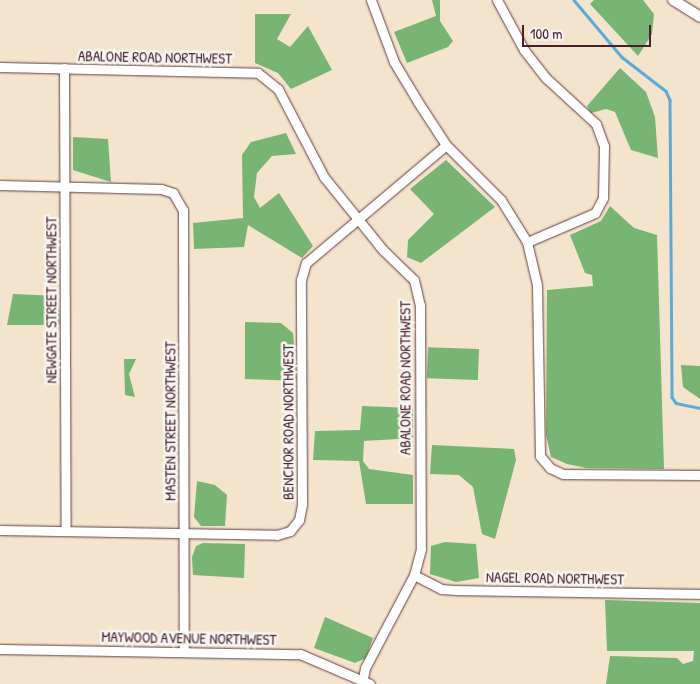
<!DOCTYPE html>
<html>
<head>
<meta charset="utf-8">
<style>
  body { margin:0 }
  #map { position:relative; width:700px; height:684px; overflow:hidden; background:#f4e4ce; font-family:"Patrick Hand",sans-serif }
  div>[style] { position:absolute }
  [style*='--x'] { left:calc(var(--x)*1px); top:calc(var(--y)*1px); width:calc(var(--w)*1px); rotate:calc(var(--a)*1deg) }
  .forest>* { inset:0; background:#78b474; transform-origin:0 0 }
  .stream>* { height:2.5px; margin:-1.25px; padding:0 1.25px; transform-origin:1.25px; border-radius:1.25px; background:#5daad6 }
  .roads { filter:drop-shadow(0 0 1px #643d43) drop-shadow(0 0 1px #643d43) }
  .minor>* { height:9px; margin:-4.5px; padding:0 4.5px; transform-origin:4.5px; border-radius:4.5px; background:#fff }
  .tertiary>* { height:10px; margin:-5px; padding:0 5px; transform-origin:5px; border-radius:5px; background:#fff }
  span { translate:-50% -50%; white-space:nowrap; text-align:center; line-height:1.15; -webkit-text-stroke:5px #f6f6f2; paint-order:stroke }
  .street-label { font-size:15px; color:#4a1f2b }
  .scale { position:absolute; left:522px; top:25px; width:129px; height:22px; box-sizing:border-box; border:2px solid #4a1f2b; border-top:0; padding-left:6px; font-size:15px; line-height:18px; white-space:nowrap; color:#4a1f2b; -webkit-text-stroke:4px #f6f6f2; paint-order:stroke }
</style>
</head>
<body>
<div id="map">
  <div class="forest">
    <i style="clip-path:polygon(432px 0,440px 0,440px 21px,453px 41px,448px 47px,407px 63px,394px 32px,436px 16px)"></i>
    <i style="clip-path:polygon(594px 0,643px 0,654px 14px,652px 34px,638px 56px,590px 4px)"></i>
    <i style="clip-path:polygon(255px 14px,291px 14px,277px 39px,290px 47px,308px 26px,332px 70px,291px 89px,278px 73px,255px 63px)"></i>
    <i style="clip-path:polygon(620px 68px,646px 92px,655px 117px,658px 158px,631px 150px,615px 112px,606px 109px,591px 113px,587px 106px)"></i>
    <i style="clip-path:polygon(286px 133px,296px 154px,272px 156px,257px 173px,254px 197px,260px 208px,279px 193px,313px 246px,302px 258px,248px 225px,244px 247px,194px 249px,193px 223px,243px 218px,242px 155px,251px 142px)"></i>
    <i style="clip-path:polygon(73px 137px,108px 139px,111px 182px,73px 170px)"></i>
    <i style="clip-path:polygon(446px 160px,495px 207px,421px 263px,407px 257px,408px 240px,434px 214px,410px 189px)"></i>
    <i style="clip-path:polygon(610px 206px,634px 228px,657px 235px,664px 469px,586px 468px,567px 464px,551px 457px,546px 435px,547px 290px,593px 286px,592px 275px,585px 273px,570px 235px,601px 221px)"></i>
    <i style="clip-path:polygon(13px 294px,58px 296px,60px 325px,7px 325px)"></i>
    <i style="clip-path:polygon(245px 322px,281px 323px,293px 333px,297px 381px,245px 379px)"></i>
    <i style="left:479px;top:349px;width:31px;height:51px;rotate:92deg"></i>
    <i style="clip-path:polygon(124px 359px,136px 359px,129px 374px,135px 397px,125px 395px)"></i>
    <i style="clip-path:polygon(681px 365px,700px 366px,700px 399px,683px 387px)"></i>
    <i style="clip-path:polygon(362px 406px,413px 408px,413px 438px,364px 441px,363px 461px,369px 469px,413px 475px,413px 504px,366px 504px,359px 461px,313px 460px,315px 431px,360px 430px)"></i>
    <i style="clip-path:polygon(432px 445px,514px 449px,516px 460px,495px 539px,482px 534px,473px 487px,459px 475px,430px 474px)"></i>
    <i style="clip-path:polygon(197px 481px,215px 485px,227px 495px,225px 526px,201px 526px,194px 517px)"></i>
    <i style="clip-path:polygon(445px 542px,476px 544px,479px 578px,456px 582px,430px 574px,431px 546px)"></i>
    <i style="clip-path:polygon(203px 543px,245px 544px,244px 578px,193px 575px,192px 557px,196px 546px)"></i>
    <i style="clip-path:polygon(605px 600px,700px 603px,700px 684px,606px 684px,610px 656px,677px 658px,683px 664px,693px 661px,694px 651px,607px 651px)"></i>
    <i style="clip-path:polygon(325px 617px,373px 638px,366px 658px,355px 663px,314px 648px)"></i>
  </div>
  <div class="stream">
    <i style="--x:574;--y:0;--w:75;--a:49.9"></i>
    <i style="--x:622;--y:57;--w:56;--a:37.7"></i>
    <i style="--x:666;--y:91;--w:10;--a:66"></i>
    <i style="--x:670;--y:100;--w:297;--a:89.6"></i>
    <i style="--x:672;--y:397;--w:7;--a:56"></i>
    <i style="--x:676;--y:403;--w:25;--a:12"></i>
  </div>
  <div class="roads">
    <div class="minor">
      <i style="--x:371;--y:0;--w:66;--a:69.6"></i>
      <i style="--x:394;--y:62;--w:47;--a:59"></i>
      <i style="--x:418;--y:102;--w:51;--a:56.9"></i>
      <i style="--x:446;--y:145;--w:78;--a:45"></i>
      <i style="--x:501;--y:200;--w:49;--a:58.2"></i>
      <i style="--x:527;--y:242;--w:44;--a:76.9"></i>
      <i style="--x:537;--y:285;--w:171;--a:89"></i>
      <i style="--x:540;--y:456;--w:16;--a:50"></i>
      <i style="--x:550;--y:468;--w:14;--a:25"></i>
      <i style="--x:563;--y:474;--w:137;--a:0.4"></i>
      <i style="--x:497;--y:0;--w:57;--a:61.6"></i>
      <i style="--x:524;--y:50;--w:36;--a:52"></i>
      <i style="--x:546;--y:78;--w:68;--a:42.6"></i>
      <i style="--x:596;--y:124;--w:23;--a:70"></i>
      <i style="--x:604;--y:146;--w:52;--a:91.1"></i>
      <i style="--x:603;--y:198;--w:17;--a:118"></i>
      <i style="--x:595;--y:213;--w:74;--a:156.9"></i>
      <i style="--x:0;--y:67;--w:258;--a:1.3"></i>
      <i style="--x:258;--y:73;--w:26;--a:39"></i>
      <i style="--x:278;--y:89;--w:99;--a:62.4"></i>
      <i style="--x:324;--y:177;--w:94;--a:51.1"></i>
      <i style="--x:383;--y:250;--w:43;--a:44.1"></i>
      <i style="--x:414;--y:280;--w:26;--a:77"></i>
      <i style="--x:420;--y:305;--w:244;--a:89.8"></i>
      <i style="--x:421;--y:549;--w:27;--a:105"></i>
      <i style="--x:414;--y:575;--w:105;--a:117.8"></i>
      <i style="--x:365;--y:668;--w:16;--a:101"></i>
      <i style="--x:64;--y:68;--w:463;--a:89.8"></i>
      <i style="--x:0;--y:185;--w:161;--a:1.4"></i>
      <i style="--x:161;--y:189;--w:13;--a:18"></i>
      <i style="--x:173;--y:193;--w:20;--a:60"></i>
      <i style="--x:183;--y:210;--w:442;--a:89.9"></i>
      <i style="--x:0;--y:530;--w:277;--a:1"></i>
      <i style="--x:277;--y:535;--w:14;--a:-17"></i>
      <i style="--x:290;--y:531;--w:14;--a:-51"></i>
      <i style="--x:299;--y:520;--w:16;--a:-79"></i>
      <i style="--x:302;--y:504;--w:224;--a:-90.3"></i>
      <i style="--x:301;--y:280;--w:18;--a:-74"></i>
      <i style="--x:306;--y:263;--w:183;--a:-40.1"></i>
      <i style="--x:414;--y:575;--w:30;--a:27"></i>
      <i style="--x:441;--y:589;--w:16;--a:4"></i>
      <i style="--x:457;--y:590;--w:243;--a:0.9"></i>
      <i style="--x:0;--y:649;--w:300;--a:1"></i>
      <i style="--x:300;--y:654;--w:76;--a:23.2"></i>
    </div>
    <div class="tertiary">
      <i style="--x:673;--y:0;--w:32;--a:32"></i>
    </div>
  </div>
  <div class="street-label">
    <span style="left:155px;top:57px;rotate:1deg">ABALONE ROAD NORTHWEST</span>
    <span style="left:51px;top:300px;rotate:-90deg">NEWGATE STREET NORTHWEST</span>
    <span style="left:405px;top:378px;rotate:-90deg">ABALONE ROAD NORTHWEST</span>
    <span style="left:170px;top:421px;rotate:-90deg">MASTEN STREET NORTHWEST</span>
    <span style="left:288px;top:422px;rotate:-90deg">BENCHOR ROAD NORTHWEST</span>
    <span style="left:555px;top:578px;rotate:1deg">NAGEL ROAD NORTHWEST</span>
    <span style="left:189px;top:638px;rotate:1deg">MAYWOOD AVENUE NORTHWEST</span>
  </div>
  <div class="scale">100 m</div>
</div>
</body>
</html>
